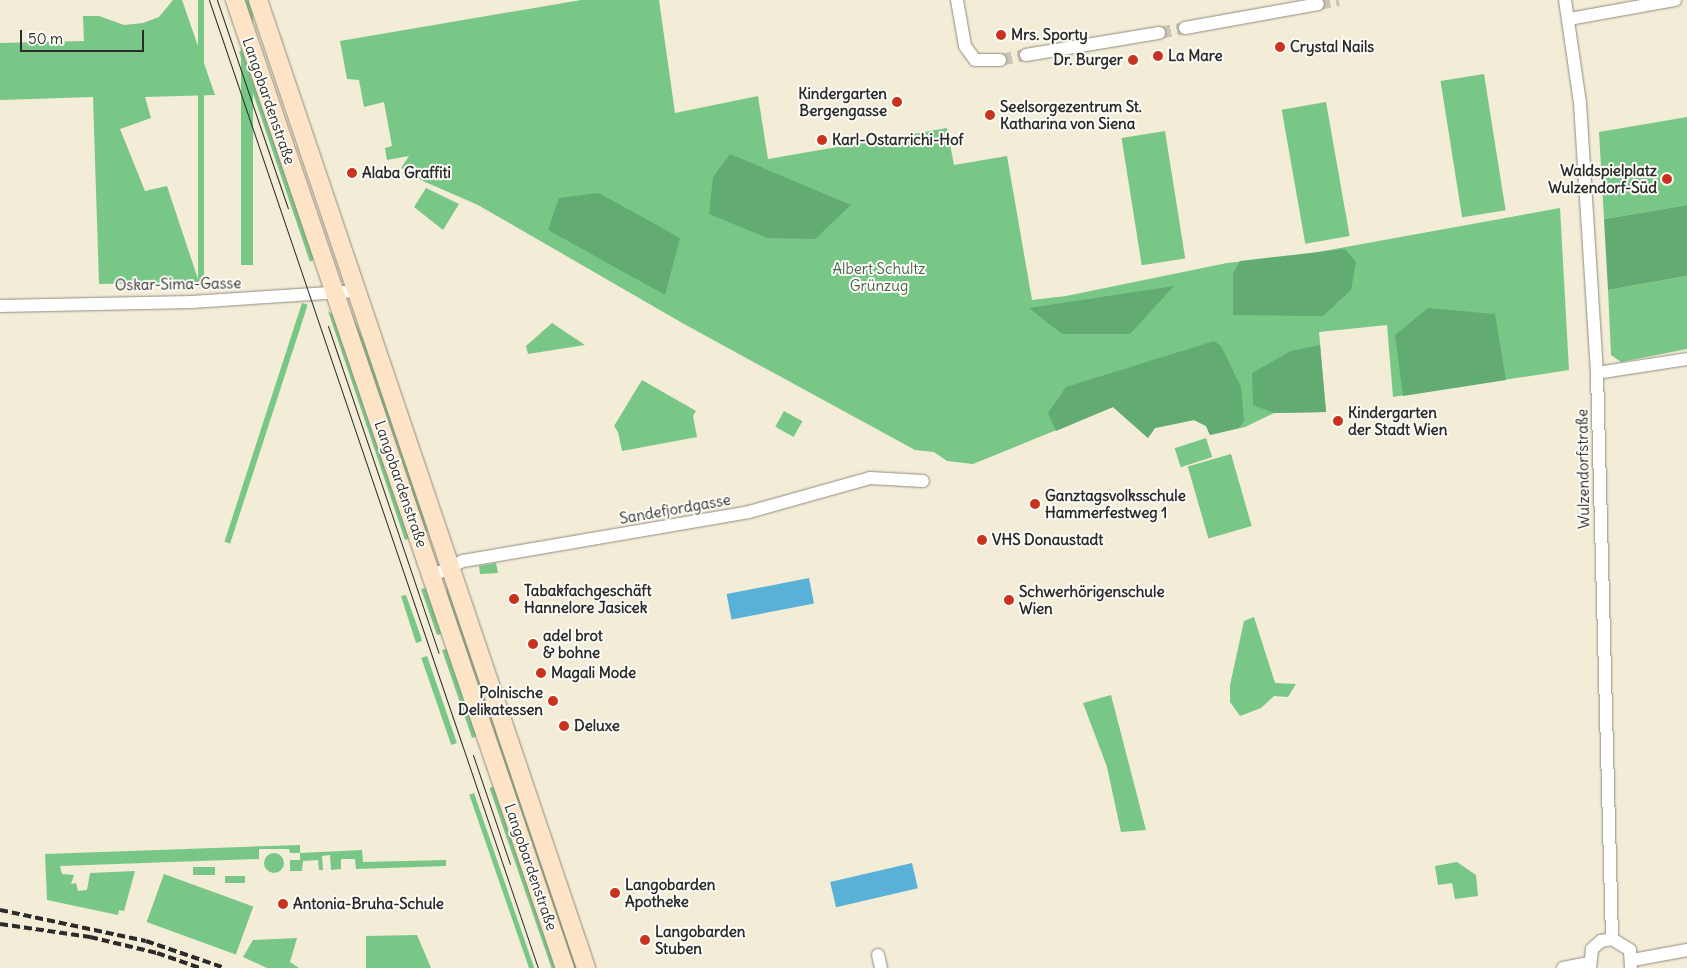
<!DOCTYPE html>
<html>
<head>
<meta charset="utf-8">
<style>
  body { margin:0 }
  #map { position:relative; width:1687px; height:968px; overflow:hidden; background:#f3ecd6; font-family:Delius,sans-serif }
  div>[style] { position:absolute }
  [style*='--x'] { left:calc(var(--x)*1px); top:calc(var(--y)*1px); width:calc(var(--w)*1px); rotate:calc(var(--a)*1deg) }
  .green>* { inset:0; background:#79c787; transform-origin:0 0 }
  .round { border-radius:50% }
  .forest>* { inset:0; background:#62ac74 }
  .water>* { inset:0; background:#5ab1d7; transform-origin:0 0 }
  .street-tunnel>* { height:12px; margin-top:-6px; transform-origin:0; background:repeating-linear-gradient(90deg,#cbc5b4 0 12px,transparent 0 18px) }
  .roads { filter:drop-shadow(0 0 1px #8f8c80) drop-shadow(0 0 1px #8f8c80) }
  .street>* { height:12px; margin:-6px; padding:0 6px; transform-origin:6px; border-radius:6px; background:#fff }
  .secondary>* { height:18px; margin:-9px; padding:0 9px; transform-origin:9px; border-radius:9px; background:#fee4c6 }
  .tram>* { height:1px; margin:-0.5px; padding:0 0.5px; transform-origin:0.5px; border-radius:0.5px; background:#2b2b2b }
  .rail>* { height:4px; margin-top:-2px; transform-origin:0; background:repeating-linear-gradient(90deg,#2b2b2b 0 8px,transparent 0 12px) }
  .dots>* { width:14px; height:14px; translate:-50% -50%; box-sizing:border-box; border:2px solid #fdfcf7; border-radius:50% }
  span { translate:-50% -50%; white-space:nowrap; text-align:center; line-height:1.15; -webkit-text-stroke:4px #fdfcf7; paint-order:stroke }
  .poi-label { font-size:15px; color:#2b2b2b; font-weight:700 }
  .left { translate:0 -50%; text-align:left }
  .right { translate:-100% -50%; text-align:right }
  .street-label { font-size:15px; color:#2b2b2b }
  .park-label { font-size:15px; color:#46624b }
  .scale { position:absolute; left:20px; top:30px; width:124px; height:22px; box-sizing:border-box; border:2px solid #2b2b2b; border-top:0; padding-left:6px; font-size:15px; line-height:18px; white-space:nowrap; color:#2b2b2b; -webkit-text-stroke:4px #fdfcf7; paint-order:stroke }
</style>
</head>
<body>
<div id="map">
  <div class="green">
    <i style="clip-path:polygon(173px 0,182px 0,215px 95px,145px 97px,151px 118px,120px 129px,145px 191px,167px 186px,199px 282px,99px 284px,93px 97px,0 100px,0 43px,84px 41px,83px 16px,99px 16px,124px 25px,143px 23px,159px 17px)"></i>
    <i style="left:198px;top:0;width:6px;height:281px"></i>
    <i style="left:241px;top:0;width:12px;height:265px"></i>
    <i style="clip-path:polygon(581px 0,659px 0,675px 113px,758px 96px,768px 159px,947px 128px,954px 165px,1007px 156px,1032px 300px,1066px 296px,1227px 263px,1307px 254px,1560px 208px,1569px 370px,1393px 397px,1387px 325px,1319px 332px,1326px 412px,1274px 413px,1245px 427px,1210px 435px,1206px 426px,1194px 420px,1155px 428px,1148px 438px,1113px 407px,973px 464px,947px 461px,934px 452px,915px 450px,684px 324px,478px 205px,423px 181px,401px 168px,409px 156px,387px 160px,385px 148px,392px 146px,384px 102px,364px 107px,359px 80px,347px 79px,340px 41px)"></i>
    <i style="clip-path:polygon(244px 50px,316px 258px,310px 262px,239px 52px)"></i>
    <i style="left:1484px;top:74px;width:138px;height:44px;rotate:81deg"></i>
    <i style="left:1326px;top:102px;width:136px;height:45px;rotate:80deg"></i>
    <i style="clip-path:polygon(1687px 117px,1687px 205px,1604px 219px,1599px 132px)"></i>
    <i style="left:1165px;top:131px;width:129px;height:44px;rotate:81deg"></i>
    <i style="clip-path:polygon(426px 188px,459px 204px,443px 230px,414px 207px)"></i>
    <i style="clip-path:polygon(1687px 276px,1687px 349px,1621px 362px,1611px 355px,1608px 290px)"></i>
    <i style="left:302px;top:303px;width:6px;height:251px;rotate:18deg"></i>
    <i style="clip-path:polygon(347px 304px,375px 365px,433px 531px,422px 534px)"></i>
    <i style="clip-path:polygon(328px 311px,337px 318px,413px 537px,405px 540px)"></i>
    <i style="clip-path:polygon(552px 323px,585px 345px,528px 354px,526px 346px)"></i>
    <i style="clip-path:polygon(642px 380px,696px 411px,693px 416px,697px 437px,622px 451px,618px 432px,614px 426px)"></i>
    <i style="left:784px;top:411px;width:21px;height:18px;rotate:29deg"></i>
    <i style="left:1206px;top:438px;width:20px;height:33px;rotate:72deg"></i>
    <i style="left:1231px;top:454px;width:75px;height:45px;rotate:74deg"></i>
    <i style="clip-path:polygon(496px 563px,498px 573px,480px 574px,479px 566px)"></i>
    <i style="clip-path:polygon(448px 584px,581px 968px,569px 968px,446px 594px)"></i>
    <i style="clip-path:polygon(427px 588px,446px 633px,437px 635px,421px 589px)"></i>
    <i style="clip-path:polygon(406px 595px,421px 637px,422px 641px,416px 643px,401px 596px)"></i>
    <i style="clip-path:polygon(1254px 617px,1275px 683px,1296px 684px,1288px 697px,1274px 696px,1261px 708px,1240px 716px,1230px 702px,1230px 685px,1244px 621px)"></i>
    <i style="clip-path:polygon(446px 649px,450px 651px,481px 735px,472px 738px,442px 650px)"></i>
    <i style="left:427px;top:656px;width:92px;height:6px;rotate:71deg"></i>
    <i style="clip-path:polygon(1111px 695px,1146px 830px,1121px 832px,1107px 767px,1083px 703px)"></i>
    <i style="left:498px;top:785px;width:193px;height:9px;rotate:71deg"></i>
    <i style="left:474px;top:793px;width:185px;height:5px;rotate:71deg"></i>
    <i style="clip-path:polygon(300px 845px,300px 853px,362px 850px,363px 862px,446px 860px,446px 866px,356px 869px,355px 859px,341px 859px,341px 869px,331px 870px,330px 855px,322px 856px,323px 870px,319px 870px,318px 860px,303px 861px,302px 871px,290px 871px,290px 860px,300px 860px,300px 853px,290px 853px,289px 849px,259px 849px,259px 859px,60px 866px,62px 874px,74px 875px,71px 884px,76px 883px,78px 891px,87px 890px,90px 873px,135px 871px,124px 911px,119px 910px,118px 915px,47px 900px,45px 854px)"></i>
    <i class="round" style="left:264px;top:853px;width:20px;height:20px"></i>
    <i style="clip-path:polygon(1457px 862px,1476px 875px,1478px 896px,1455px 899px,1452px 883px,1438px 885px,1435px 866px)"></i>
    <i style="left:215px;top:867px;width:8px;height:22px;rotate:90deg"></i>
    <i style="left:164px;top:874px;width:95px;height:51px;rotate:20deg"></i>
    <i style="left:245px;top:876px;width:7px;height:20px;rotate:90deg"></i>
    <i style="clip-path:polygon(417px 935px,431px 968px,366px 968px,366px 936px)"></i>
    <i style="clip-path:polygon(297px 938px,290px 962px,299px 968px,267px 968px,243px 957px,253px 940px)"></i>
  </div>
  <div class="forest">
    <i style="clip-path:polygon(730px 154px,851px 205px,815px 239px,767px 238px,709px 214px,713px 177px)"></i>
    <i style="clip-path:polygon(599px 193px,680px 238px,665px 295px,548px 230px,559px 198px)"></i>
    <i style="clip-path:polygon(1687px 205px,1687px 276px,1608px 290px,1604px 219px)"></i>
    <i style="clip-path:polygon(1345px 249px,1356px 262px,1351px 290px,1323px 316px,1233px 315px,1233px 274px,1240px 261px)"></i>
    <i style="clip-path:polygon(1174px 286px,1130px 334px,1062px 334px,1029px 308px)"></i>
    <i style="clip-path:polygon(1428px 308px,1495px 314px,1506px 380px,1403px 396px,1395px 335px)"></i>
    <i style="clip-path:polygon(1214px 341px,1221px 346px,1241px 387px,1244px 421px,1239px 428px,1210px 435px,1206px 426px,1194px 420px,1155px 428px,1148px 438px,1113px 407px,1056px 431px,1048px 413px,1066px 387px)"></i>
    <i style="clip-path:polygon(1320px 345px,1326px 412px,1274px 413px,1253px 405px,1252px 373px,1291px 351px)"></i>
  </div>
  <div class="water">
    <i style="left:809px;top:578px;width:26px;height:84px;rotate:79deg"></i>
    <i style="left:912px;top:863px;width:26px;height:84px;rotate:77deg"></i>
  </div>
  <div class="street-tunnel">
    <i style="--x:1318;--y:4;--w:21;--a:-11"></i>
    <i style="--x:1159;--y:33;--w:26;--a:-11"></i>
    <i style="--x:1000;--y:60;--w:26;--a:-11"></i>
  </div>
  <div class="roads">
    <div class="street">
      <i style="--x:957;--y:0;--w:47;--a:80.1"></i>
      <i style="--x:965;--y:46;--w:17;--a:54"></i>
      <i style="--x:975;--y:60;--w:25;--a:0"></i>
      <i style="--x:1565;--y:0;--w:104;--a:81.7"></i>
      <i style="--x:1580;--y:103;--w:271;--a:86.4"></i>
      <i style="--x:1597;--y:373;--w:566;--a:88.48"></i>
      <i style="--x:1569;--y:19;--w:108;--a:-10.2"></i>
      <i style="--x:1185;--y:28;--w:135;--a:-10.2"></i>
      <i style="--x:1026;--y:55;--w:135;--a:-9.4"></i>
      <i style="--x:0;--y:306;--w:192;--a:-1.2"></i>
      <i style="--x:192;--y:302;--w:164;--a:-3.8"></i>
      <i style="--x:1597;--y:373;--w:91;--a:-8.8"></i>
      <i style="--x:432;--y:576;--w:34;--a:-26"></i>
      <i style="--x:463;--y:561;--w:290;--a:-9.7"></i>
      <i style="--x:749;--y:512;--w:126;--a:-15.7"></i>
      <i style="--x:870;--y:478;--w:53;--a:3.2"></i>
      <i style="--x:878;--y:955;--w:13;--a:77"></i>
      <i style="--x:1633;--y:960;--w:55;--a:-10.5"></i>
      <i style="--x:1563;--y:968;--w:25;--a:-11"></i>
      <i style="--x:1590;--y:968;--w:19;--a:-84"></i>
      <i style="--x:1592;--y:949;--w:12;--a:-42"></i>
      <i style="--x:1601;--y:941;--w:11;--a:-10"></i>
      <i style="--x:1612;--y:939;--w:21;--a:31"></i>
      <i style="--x:1630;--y:950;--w:18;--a:87"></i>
    </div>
    <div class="secondary">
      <i style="--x:235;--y:0;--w:1023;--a:71.18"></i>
      <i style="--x:258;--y:0;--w:1022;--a:71.28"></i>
    </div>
  </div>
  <div class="tram">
    <i style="--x:209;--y:0;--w:1022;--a:71.23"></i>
    <i style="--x:217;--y:0;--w:220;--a:71.2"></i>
    <i style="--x:328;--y:326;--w:345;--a:71.3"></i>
    <i style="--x:473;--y:755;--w:115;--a:71.3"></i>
  </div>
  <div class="rail">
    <i style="--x:0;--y:910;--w:149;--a:12"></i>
    <i style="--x:146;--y:941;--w:83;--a:18.9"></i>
    <i style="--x:0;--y:924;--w:91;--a:8.2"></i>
    <i style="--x:90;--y:937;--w:69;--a:13.4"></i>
    <i style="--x:157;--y:953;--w:46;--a:19.2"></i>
  </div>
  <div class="dots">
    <i style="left:1001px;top:35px;background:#c8321e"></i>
    <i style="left:1280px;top:47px;background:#c8321e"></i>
    <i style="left:1158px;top:56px;background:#c8321e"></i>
    <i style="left:1133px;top:60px;background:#c8321e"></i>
    <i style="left:897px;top:102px;background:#c8321e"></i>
    <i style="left:990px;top:115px;background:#c8321e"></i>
    <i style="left:822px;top:140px;background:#c8321e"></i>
    <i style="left:352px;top:173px;background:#c8321e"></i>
    <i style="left:1667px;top:179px;background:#c8321e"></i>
    <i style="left:1338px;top:421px;background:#c8321e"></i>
    <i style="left:1035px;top:504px;background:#c8321e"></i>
    <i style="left:982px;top:540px;background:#c8321e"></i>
    <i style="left:514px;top:599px;background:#c8321e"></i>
    <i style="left:1009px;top:600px;background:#c8321e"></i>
    <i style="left:533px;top:644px;background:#c8321e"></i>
    <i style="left:541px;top:673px;background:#c8321e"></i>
    <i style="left:553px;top:701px;background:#c8321e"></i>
    <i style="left:564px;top:726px;background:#c8321e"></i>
    <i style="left:615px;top:893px;background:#c8321e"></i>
    <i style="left:283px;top:904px;background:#c8321e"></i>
    <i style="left:645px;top:940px;background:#c8321e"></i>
  </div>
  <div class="poi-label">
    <span class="left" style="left:1011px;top:35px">Mrs. Sporty</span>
    <span class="left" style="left:1290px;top:47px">Crystal Nails</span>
    <span class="left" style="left:1168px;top:56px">La Mare</span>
    <span class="right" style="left:1123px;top:60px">Dr. Burger</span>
    <span class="right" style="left:887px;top:102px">Kindergarten<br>Bergengasse</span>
    <span class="left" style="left:1000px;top:115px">Seelsorgezentrum St.<br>Katharina von Siena</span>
    <span class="left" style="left:832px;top:140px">Karl-Ostarrichi-Hof</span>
    <span class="right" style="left:1657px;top:179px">Waldspielplatz<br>Wulzendorf-Süd</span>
    <span class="left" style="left:362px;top:173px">Alaba Graffiti</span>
    <span class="left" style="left:1348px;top:421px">Kindergarten<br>der Stadt Wien</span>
    <span class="left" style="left:1045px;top:504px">Ganztagsvolksschule<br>Hammerfestweg 1</span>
    <span class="left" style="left:992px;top:540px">VHS Donaustadt</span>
    <span class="left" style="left:524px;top:599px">Tabakfachgeschäft<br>Hannelore Jasicek</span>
    <span class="left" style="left:1019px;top:600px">Schwerhörigenschule<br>Wien</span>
    <span class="left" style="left:543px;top:644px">adel brot<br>&amp; bohne</span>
    <span class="left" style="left:551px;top:673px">Magali Mode</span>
    <span class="right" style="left:543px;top:701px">Polnische<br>Delikatessen</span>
    <span class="left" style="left:574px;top:726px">Deluxe</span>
    <span class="left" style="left:625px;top:893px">Langobarden<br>Apotheke</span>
    <span class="left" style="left:293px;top:904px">Antonia-Bruha-Schule</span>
    <span class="left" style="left:655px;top:940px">Langobarden<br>Stuben</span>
  </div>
  <div class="street-label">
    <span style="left:269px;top:101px;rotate:71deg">Langobardenstraße</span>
    <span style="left:178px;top:284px;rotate:-1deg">Oskar-Sima-Gasse</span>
    <span style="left:1583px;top:469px;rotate:-91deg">Wulzendorfstraße</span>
    <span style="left:401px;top:484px;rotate:71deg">Langobardenstraße</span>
    <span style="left:675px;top:509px;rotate:-10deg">Sandefjordgasse</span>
    <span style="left:531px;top:867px;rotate:71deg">Langobardenstraße</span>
  </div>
  <div class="park-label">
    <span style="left:879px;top:277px">Albert Schultz<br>Grünzug</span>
  </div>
  <div class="scale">50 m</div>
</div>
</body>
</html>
